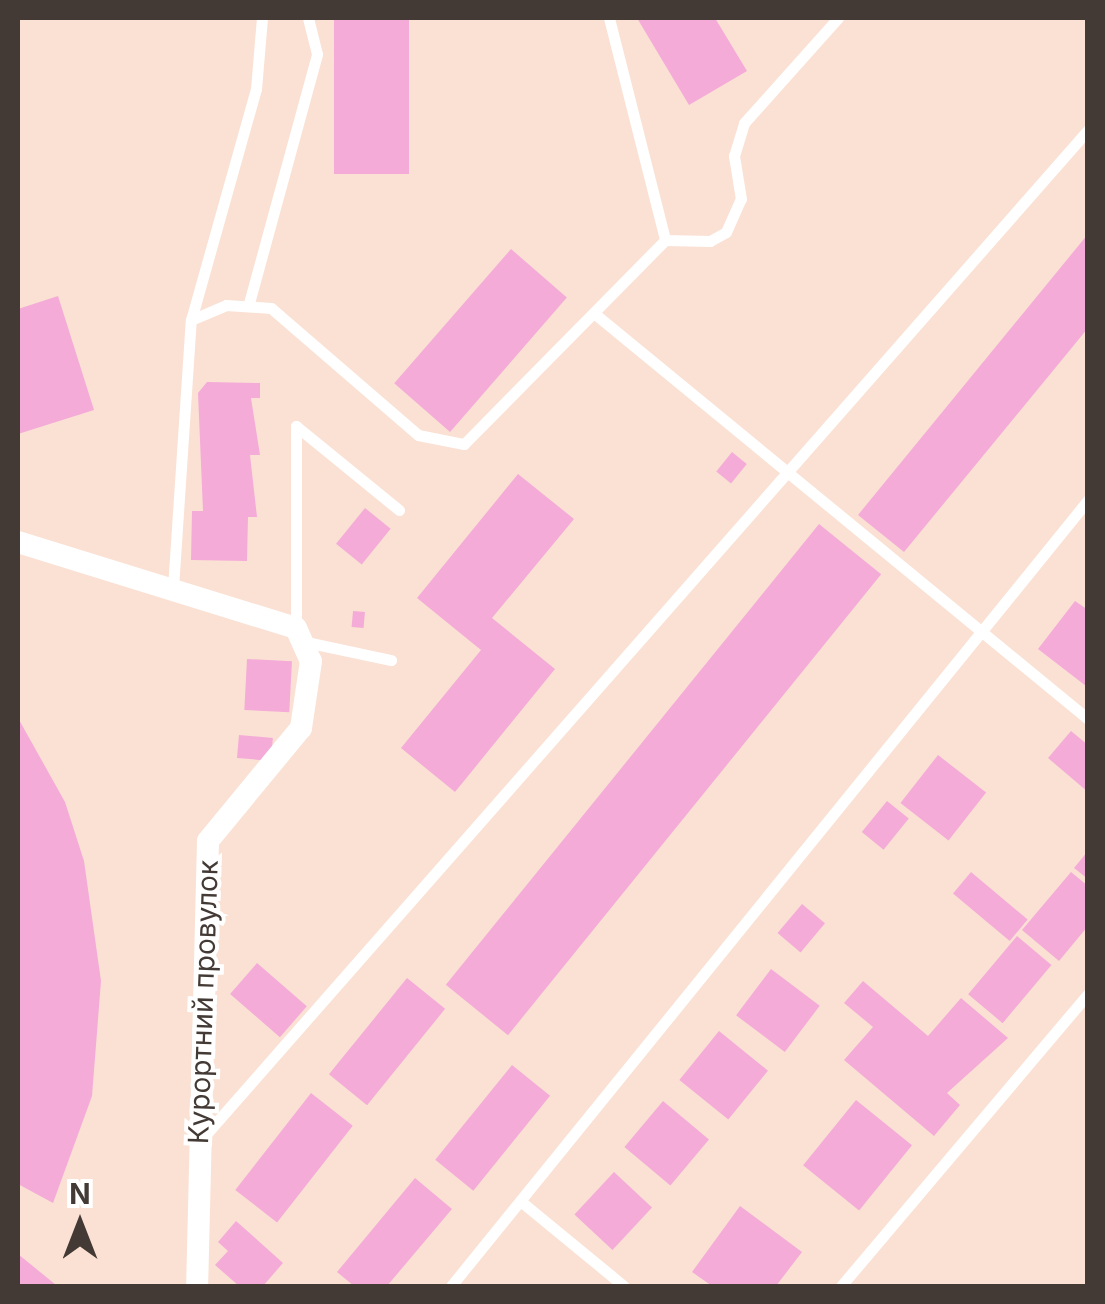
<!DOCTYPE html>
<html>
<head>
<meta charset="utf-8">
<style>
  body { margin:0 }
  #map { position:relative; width:1105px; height:1304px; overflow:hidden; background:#fae1d4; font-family:Inter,sans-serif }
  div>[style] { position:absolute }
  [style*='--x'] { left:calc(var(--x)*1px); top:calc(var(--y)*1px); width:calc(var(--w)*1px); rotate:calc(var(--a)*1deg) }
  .building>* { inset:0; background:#f4abd8; transform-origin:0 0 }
  .lane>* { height:11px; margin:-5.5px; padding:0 5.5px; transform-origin:5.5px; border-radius:5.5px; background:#fff }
  .street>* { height:22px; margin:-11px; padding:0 11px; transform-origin:11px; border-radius:11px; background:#fff }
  span { translate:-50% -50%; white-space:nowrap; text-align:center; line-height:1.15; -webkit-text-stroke:8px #fff; paint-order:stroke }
  .street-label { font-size:28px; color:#443a35 }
  .frame { position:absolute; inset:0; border:20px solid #443a35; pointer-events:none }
  .north { position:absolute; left:30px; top:1174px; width:100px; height:100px; -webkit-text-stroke:8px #fff; paint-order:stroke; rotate:0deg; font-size:28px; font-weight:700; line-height:40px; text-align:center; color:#443a35 }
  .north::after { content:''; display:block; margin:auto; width:35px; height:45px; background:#443a35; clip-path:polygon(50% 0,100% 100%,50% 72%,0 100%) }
</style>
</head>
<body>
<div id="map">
  <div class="building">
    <i style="left:334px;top:18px;width:75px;height:156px"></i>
    <i style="clip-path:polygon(637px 18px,715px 18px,747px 71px,689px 105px)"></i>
    <i style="clip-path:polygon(1088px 234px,1088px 328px,904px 552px,858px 515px)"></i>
    <i style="left:511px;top:249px;width:74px;height:178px;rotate:41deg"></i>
    <i style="clip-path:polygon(58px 296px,94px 410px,18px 434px,18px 309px)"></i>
    <i style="clip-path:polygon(207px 382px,260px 383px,260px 398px,251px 398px,260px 455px,250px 455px,257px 517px,248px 517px,247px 561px,191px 560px,192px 511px,203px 511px,198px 393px)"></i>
    <i style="left:732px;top:452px;width:19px;height:25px;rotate:39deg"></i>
    <i style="clip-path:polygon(518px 474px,574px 519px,492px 618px,555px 669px,455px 792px,401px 748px,481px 650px,417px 598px)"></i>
    <i style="left:365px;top:508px;width:33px;height:46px;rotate:39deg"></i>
    <i style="left:819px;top:524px;width:80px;height:593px;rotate:39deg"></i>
    <i style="clip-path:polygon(1075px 601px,1088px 610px,1086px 686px,1038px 649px)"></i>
    <i style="left:353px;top:611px;width:12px;height:16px;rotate:5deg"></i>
    <i style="left:247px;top:659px;width:45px;height:51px;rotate:3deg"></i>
    <i style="clip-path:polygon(18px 718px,65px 802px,84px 861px,101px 981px,92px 1096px,53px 1203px,18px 1184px)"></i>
    <i style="clip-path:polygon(1071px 731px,1088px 745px,1088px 792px,1048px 758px)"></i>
    <i style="left:239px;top:735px;width:34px;height:23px;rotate:5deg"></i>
    <i style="left:938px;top:755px;width:61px;height:61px;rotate:38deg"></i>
    <i style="left:887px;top:801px;width:28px;height:40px;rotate:39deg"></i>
    <i style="clip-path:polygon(1088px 851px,1088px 879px,1074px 868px)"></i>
    <i style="left:971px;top:872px;width:74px;height:28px;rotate:40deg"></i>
    <i style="clip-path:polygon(1071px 872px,1088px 886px,1088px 926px,1059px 961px,1022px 930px)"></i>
    <i style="left:802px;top:904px;width:30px;height:38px;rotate:40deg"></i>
    <i style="left:1017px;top:936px;width:45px;height:76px;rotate:40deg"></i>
    <i style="left:257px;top:963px;width:66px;height:41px;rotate:41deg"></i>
    <i style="left:771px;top:969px;width:61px;height:58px;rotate:37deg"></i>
    <i style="left:407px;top:978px;width:49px;height:124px;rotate:39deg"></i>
    <i style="clip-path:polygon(863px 981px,928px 1036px,961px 998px,1008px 1038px,947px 1093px,960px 1105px,934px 1136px,844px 1060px,873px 1027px,844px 1003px)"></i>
    <i style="left:719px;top:1031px;width:63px;height:63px;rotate:39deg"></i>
    <i style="left:512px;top:1065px;width:49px;height:122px;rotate:39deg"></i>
    <i style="left:311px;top:1093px;width:53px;height:123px;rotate:38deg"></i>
    <i style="left:856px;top:1100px;width:72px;height:84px;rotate:39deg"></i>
    <i style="left:663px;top:1101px;width:60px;height:60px;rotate:40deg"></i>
    <i style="left:614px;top:1172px;width:52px;height:58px;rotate:43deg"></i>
    <i style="clip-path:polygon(415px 1178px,452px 1209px,387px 1286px,354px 1286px,337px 1272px)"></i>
    <i style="clip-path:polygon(740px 1206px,802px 1252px,776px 1286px,712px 1286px,692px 1272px)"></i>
    <i style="clip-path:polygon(236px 1221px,283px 1263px,263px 1286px,239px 1286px,215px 1265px,228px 1251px,218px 1242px)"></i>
    <i style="clip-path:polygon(18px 1254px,56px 1285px,69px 1286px,18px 1286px)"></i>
  </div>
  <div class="lane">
    <i style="--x:609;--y:18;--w:229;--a:75.8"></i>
    <i style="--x:665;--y:240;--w:45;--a:1.3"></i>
    <i style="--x:710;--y:241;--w:18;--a:-29"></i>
    <i style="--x:726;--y:232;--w:36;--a:-66"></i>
    <i style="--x:741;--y:199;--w:44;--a:-99.2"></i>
    <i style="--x:734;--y:156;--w:34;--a:-73"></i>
    <i style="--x:744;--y:123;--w:141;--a:-48.2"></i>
    <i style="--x:249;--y:303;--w:258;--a:-74.7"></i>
    <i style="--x:317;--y:54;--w:37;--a:-104"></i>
    <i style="--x:595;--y:314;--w:638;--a:39.4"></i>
    <i style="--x:191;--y:320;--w:38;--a:-23"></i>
    <i style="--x:226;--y:305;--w:45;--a:3.8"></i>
    <i style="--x:271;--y:308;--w:194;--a:40.8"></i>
    <i style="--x:418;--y:435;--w:47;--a:11.1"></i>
    <i style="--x:464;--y:444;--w:286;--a:-45.4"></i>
    <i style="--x:173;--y:588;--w:269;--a:-86.2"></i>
    <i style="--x:191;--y:320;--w:240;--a:-74.3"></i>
    <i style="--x:256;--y:89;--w:71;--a:-85.2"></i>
    <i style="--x:296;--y:628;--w:202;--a:-90"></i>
    <i style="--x:296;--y:426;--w:133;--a:39.2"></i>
    <i style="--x:306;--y:642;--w:87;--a:12"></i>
    <i style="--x:200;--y:1141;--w:1346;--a:-48.71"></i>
    <i style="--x:524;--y:1204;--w:129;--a:39.4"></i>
    <i style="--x:451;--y:1286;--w:1012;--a:-50.98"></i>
    <i style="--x:841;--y:1286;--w:382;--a:-49.8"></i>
  </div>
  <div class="street">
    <i style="--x:18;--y:542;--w:291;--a:17.2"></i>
    <i style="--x:296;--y:628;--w:36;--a:66"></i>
    <i style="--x:311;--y:661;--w:68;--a:98.5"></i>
    <i style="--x:301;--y:728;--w:146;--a:129.5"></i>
    <i style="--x:208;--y:841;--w:445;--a:91.4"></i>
  </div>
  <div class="street-label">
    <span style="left:203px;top:1002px;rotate:-88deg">Курортний провулок</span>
  </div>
  <div class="frame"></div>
  <div class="north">N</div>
</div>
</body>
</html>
